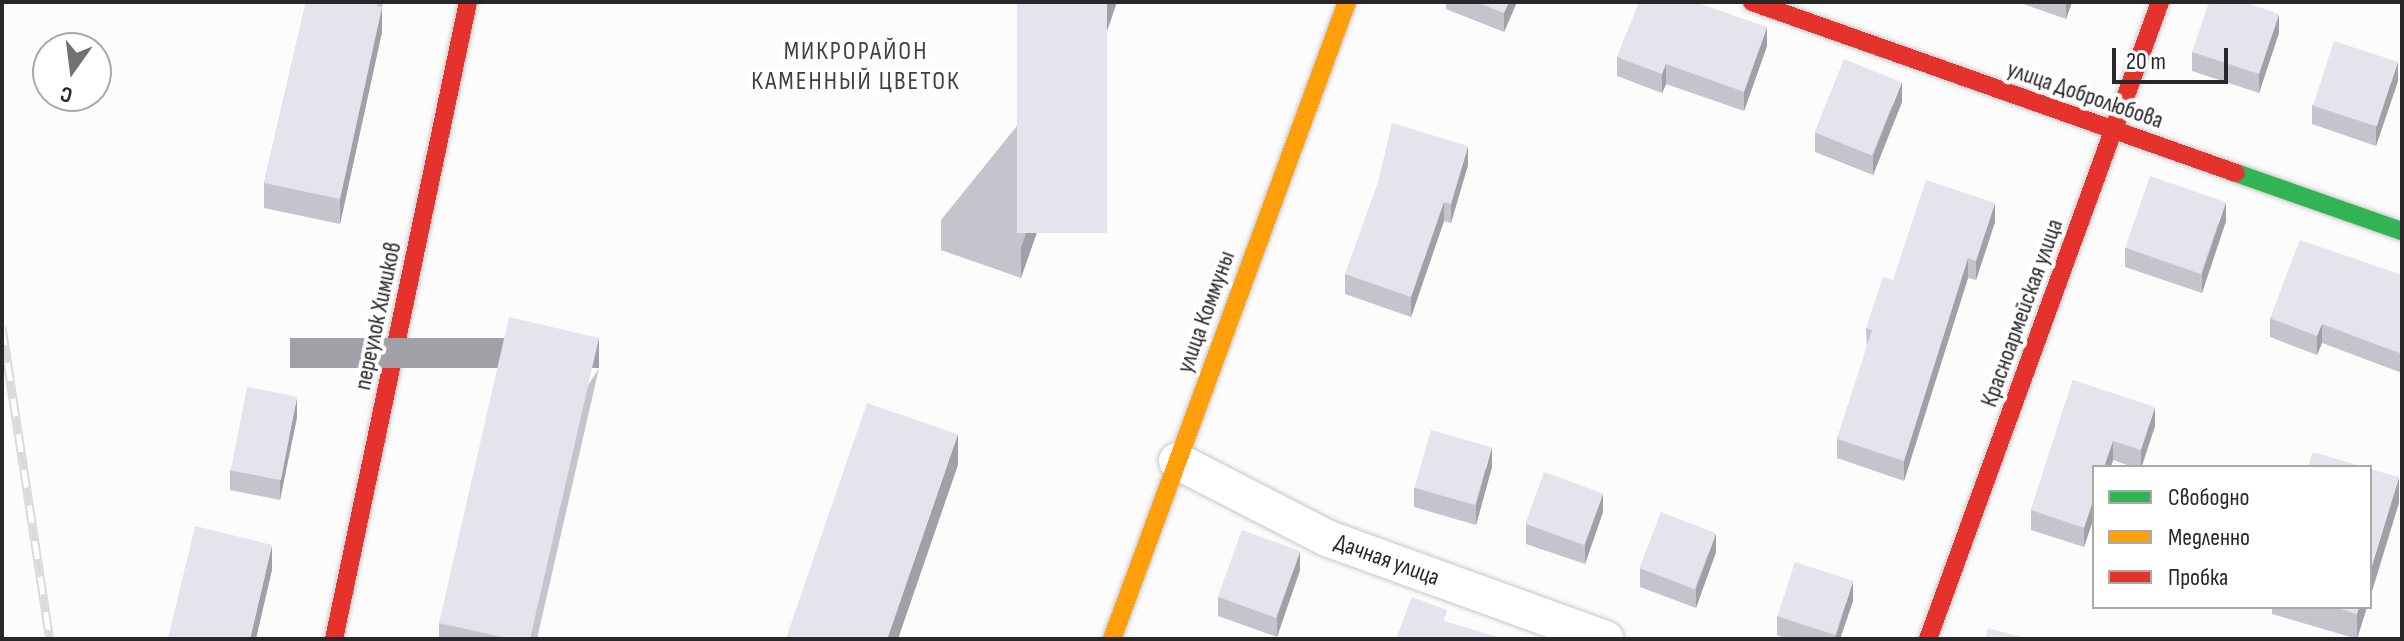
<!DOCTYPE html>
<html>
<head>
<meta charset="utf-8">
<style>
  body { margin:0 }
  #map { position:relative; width:2404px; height:641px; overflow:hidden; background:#fcfcfd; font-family:"Sofia Sans Condensed",sans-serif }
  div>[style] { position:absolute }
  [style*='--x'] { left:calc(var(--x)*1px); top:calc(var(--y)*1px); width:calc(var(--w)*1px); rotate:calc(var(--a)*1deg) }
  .roads { filter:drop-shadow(0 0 2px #c6c6c7) drop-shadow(0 0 2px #c6c6c7) }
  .street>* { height:36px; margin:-18px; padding:0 18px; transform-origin:18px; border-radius:18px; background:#fff }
  .fast>* { height:18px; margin:-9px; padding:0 9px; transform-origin:9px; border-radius:9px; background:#30b455 }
  .slow>* { height:18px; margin:-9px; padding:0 9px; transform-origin:9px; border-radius:9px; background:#ff9f0a }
  .jam>* { height:18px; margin:-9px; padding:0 9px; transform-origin:9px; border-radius:9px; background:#e5322d }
  .rail>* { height:9px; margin-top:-4.5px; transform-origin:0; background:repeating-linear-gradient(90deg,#fff 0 18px,#dadadb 0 36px); box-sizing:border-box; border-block:2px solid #dadadb }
  .wall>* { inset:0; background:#c5c4cc }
  .shaded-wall>* { inset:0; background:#a0a0a6; transform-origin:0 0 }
  .building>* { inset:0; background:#e5e4ed; transform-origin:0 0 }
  span { translate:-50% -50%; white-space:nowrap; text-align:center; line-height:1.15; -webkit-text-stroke:8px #fff; paint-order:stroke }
  .street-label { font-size:24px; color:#28282b }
  .neighbourhood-label { font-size:26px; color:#403f46; letter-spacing:2px }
  .frame { position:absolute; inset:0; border:4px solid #28282b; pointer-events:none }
  .legend { position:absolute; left:2092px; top:465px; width:280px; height:144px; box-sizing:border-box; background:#fff; border:2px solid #a9a9aa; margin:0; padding:10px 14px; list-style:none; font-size:24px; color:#28282b }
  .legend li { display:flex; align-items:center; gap:16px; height:40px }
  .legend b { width:40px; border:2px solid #a9a9aa }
  .north { position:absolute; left:32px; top:32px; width:80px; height:80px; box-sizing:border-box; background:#fff; border:2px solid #a9a9aa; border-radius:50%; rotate:194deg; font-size:22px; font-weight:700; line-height:32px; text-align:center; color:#28282b }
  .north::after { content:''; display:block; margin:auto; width:28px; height:36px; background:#727274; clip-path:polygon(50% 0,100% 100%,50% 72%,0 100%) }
  .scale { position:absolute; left:2112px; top:48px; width:116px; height:36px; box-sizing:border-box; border:4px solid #28282b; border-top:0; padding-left:10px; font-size:24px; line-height:28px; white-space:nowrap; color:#28282b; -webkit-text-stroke:6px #fff; paint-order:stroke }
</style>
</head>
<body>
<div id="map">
  <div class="roads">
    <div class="street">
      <i style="--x:1177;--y:461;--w:171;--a:27.2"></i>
      <i style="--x:1329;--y:539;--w:294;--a:19.9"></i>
    </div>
    <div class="fast">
      <i style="--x:2236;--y:173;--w:176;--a:19.3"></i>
    </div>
    <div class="slow">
      <i style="--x:1112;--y:639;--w:679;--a:-69.75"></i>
    </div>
    <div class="jam">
      <i style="--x:1752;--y:2;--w:513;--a:19.46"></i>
      <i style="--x:334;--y:639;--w:651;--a:-78.12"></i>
      <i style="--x:1928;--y:639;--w:678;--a:-69.99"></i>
    </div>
  </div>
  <div class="rail">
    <i style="--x:2;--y:327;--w:316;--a:81.3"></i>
  </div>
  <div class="wall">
    <i style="clip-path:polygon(306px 2px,383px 2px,382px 7px,382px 32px,340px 224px,264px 208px,264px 183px)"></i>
    <i style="clip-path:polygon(1117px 2px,1021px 278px,941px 250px,941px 220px)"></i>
    <i style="clip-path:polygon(1446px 2px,1517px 2px,1504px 32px,1446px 9px)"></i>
    <i style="clip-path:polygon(2023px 2px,2072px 2px,2066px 19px,2023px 4px)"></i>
    <i style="clip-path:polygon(2279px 33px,2259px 93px,2192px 71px,2192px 52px)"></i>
    <i style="clip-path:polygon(1767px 46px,1744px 111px,1666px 84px,1662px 93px,1617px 76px,1617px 57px)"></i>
    <i style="clip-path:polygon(2398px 81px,2376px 146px,2312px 124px,2312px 105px)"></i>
    <i style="clip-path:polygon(1902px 102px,1873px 175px,1815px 152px,1815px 133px)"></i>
    <i style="clip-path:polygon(1468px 165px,1451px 223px,1444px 221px,1411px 317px,1345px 294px,1345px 274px)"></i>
    <i style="clip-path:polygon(2226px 221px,2202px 293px,2125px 267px,2125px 248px)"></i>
    <i style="clip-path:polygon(1995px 222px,1976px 280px,1968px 278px,1904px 481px,1837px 458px,1837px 439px,1867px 348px,1866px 328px,1893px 280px)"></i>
    <i style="clip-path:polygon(2402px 275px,2402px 373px,2322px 343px,2317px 355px,2270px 337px,2270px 318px)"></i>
    <i style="clip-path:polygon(599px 368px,537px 639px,439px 639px,439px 623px)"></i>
    <i style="clip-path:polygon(2073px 380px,2155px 426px,2142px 467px,2133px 467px,2113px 460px,2111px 467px,2094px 467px,2094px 517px,2084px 547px,2031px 530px,2031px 510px)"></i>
    <i style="clip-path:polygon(297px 417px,280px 500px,230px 490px,230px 470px)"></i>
    <i style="clip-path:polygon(1492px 467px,1476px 525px,1414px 507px,1414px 488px)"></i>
    <i style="clip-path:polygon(1603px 512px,1585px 564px,1526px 544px,1526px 524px)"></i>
    <i style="clip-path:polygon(1716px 552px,1696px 608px,1640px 587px,1640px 568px)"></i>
    <i style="clip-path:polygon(1300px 570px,1277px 637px,1218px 616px,1218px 597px)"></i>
    <i style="clip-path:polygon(1853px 601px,1840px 639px,1787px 639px,1777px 635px,1777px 616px)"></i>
    <i style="clip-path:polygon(2272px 607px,2367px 607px,2357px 639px,2272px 614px)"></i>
  </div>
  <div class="shaded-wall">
    <i style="clip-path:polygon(1107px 2px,1117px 2px,1021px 278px,1021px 248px)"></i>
    <i style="clip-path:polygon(1509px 2px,1517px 2px,1504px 32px,1504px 13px)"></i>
    <i style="clip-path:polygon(2066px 2px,2072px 2px,2066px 19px)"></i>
    <i style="clip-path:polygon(382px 7px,382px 32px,340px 224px,340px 199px)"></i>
    <i style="clip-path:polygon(2279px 14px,2279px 33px,2259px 93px,2259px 74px)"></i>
    <i style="clip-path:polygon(1767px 27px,1767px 46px,1744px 111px,1744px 92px)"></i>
    <i style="clip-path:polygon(2398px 62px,2398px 81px,2376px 146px,2376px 127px)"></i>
    <i style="clip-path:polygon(1666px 64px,1666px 84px,1662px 93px,1662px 74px)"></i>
    <i style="clip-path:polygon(1902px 82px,1902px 102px,1873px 175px,1873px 156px)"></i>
    <i style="clip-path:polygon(1468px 146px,1468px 165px,1451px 223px,1451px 204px)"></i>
    <i style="clip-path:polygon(1444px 202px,1444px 221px,1411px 317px,1411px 297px)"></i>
    <i style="clip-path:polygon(2226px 202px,2226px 221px,2202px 293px,2202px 274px)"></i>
    <i style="clip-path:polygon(1995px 203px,1995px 222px,1976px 280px,1976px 261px)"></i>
    <i style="clip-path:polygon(1968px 258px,1968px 278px,1904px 481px,1904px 461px)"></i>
    <i style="clip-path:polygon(2322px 324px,2322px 343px,2317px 355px,2317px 336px)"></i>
    <i style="left:599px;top:338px;width:30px;height:309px;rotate:90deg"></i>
    <i style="clip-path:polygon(297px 397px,297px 417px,280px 500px,280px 481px)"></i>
    <i style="clip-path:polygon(2155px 407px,2155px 426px,2141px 467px,2141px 450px)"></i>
    <i style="clip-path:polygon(958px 434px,958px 465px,898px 639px,887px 639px)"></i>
    <i style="clip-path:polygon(2113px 441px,2113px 460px,2111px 467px,2104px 467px)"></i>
    <i style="clip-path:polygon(1492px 447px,1492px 467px,1476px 525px,1476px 505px)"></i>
    <i style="clip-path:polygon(2399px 477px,2399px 503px,2370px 598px,2370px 572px)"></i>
    <i style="clip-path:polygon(1603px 493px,1603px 512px,1585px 564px,1585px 544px)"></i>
    <i style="clip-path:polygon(2094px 498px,2094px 517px,2084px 547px,2084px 528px)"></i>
    <i style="clip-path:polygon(1716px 533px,1716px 552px,1696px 608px,1696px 589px)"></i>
    <i style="clip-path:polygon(272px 545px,272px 570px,256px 639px,250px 639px)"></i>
    <i style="clip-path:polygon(1300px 551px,1300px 570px,1277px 637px,1277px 617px)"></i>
    <i style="clip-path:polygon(1853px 581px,1853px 601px,1840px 639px,1835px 639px)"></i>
    <i style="clip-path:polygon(2359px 607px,2367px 607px,2357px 639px,2357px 614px)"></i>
  </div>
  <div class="building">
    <i style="clip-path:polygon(306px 2px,378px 2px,377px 6px,382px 7px,340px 199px,264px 183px)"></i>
    <i style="left:1017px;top:2px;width:90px;height:231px"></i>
    <i style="clip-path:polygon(1476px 2px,1509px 2px,1504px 13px)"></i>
    <i style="clip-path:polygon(1639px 2px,1695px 2px,1767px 27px,1744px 92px,1666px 64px,1662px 74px,1617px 57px)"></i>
    <i style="clip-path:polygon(2209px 2px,2244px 2px,2279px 14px,2259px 74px,2192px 52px)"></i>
    <i style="left:2334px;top:41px;width:67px;height:68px;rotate:18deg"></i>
    <i style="left:1844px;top:59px;width:62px;height:79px;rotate:22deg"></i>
    <i style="clip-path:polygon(1392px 123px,1468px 146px,1451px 204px,1444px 202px,1411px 297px,1345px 274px,1378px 182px)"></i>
    <i style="left:2150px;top:176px;width:80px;height:76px;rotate:19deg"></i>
    <i style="clip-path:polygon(1926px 180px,1995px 203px,1976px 261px,1968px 258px,1904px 461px,1837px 439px,1872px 330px,1866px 328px,1883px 277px,1893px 280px)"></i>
    <i style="clip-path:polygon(2300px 240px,2402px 275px,2402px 354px,2322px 324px,2317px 336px,2270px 318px)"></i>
    <i style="clip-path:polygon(509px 317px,599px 338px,530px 639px,511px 639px,439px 623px)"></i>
    <i style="clip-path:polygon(2073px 380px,2155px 407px,2141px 450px,2113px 441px,2104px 467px,2094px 467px,2094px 498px,2084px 528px,2031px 510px)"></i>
    <i style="left:247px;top:387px;width:51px;height:85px;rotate:11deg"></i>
    <i style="left:867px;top:403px;width:96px;height:250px;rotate:19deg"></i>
    <i style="left:1431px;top:430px;width:63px;height:60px;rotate:16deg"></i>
    <i style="clip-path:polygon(2313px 452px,2364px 467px,2308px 467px)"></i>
    <i style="clip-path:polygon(2370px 469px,2399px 477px,2370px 572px)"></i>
    <i style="left:1544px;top:472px;width:63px;height:55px;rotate:20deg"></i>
    <i style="left:1661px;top:512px;width:59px;height:60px;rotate:21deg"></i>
    <i style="clip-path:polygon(195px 526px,272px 545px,250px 639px,168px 639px)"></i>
    <i style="left:1242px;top:530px;width:62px;height:71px;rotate:20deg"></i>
    <i style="left:1795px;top:562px;width:61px;height:57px;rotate:18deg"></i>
    <i style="clip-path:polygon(1412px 597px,1447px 610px,1444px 621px,1505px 639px,1396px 639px)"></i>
    <i style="clip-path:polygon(2334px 607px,2359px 607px,2357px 614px)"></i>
    <i style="clip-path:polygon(1988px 628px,2029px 639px,1985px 639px)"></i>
  </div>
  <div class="street-label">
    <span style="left:2085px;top:95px;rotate:19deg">улица Добролюбова</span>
    <span style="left:1206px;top:312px;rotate:-70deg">улица Коммуны</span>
    <span style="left:2022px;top:313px;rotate:-70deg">Красноармейская улица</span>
    <span style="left:378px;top:316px;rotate:-78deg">переулок Химиков</span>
    <span style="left:1387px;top:560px;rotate:20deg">Дачная улица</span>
  </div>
  <div class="neighbourhood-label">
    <span style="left:856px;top:67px">МИКРОРАЙОН<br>КАМЕННЫЙ ЦВЕТОК</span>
  </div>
  <div class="frame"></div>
  <ul class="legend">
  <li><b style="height:10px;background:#30b455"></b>Свободно</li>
  <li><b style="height:10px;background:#ff9f0a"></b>Медленно</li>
  <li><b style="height:10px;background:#e5322d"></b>Пробка</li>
  </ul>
  <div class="north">С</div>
  <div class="scale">20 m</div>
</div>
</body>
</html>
